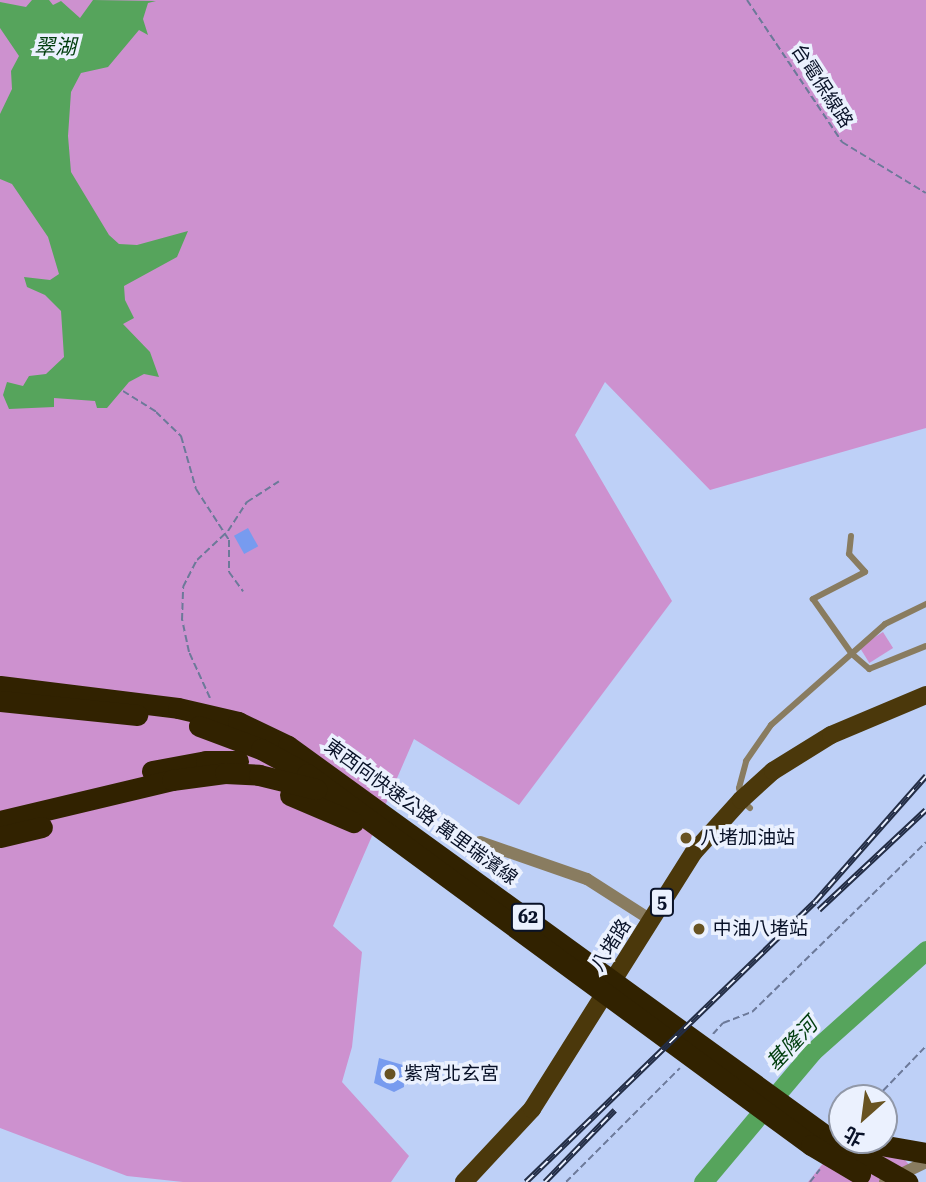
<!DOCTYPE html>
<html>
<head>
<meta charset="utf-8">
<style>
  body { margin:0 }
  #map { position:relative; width:926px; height:1182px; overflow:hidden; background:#bed0f7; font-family:"Roboto Serif","Noto Sans TC",serif }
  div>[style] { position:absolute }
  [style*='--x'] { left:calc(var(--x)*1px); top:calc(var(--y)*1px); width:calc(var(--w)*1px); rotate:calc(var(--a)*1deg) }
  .green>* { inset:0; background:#cd91cf; transform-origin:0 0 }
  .water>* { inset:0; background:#56a45c }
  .river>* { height:19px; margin:-9.5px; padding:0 9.5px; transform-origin:9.5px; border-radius:9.5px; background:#56a45c }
  .building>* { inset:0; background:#779bef; transform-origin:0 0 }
  .path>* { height:2px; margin-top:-1px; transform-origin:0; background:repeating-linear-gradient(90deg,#6c7999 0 7px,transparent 0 10.5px) }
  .lane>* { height:6px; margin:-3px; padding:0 3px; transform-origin:3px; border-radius:3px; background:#897c60 }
  .street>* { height:12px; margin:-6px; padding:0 6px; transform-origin:6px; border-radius:6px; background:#897c60 }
  .primary>* { height:18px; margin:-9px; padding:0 9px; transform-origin:9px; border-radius:9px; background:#4b380b }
  .highway>* { height:21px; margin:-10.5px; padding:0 10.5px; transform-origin:10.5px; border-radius:10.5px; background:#312200 }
  .rail>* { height:6px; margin-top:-3px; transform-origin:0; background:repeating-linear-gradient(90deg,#ebf1fe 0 10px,#232d45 0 20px); box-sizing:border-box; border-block:2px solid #232d45 }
  .dots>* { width:19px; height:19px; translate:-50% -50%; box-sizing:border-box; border:4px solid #ebf1fe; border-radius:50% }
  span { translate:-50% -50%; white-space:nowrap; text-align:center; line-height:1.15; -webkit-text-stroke:7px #ebf1fe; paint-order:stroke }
  .shield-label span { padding:2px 5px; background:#ebf1fe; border:2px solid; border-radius:5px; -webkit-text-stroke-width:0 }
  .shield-label { font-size:18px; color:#091228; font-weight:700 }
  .street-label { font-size:19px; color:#091228 }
  .poi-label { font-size:19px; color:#091228 }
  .left { translate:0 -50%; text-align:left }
  .water-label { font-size:21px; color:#013e0e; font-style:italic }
  .north { position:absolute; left:828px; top:1084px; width:70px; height:70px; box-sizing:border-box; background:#ebf1fe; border:2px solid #9198a8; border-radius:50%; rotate:208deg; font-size:19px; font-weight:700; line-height:28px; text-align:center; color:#091228 }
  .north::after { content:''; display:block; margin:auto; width:24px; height:32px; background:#685322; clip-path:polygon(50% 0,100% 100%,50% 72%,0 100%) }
</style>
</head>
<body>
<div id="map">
  <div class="green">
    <i style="clip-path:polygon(0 0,926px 0,926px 428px,710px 490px,605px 382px,575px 435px,672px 601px,519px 805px,414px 739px,333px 926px,362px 952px,352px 1047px,342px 1082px,409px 1156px,391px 1182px,183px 1182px,127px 1176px,0 1128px)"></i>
    <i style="left:883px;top:632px;width:19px;height:28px;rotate:58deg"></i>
    <i style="clip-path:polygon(842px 1140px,889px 1142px,912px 1168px,888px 1182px,808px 1182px)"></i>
  </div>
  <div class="water">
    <i style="clip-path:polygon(32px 0,49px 0,53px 5px,61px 1px,80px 18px,93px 0,156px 1px,148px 3px,143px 19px,148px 35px,139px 30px,108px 67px,81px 73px,71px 92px,68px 136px,71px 172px,109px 235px,119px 244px,137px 245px,188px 231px,177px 257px,124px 286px,125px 300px,134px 318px,123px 324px,150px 352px,159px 377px,144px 374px,129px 382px,107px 408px,97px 408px,95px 401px,54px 398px,54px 407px,9px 409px,3px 395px,7px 382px,23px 386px,29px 376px,46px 374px,64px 357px,61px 311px,45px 295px,27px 287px,24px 277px,50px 280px,59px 274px,48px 237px,12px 184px,0 179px,0 114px,12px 89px,11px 71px,19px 56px,0 28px,0 2px,26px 7px)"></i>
  </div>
  <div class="river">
    <i style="--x:703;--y:1182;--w:170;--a:-50"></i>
    <i style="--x:812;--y:1052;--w:153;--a:-41.8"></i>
  </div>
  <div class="building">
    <i style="left:248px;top:528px;width:21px;height:16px;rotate:61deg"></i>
    <i style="clip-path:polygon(379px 1058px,403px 1065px,404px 1087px,394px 1092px,374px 1083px)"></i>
  </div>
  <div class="path">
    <i style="--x:747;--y:0;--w:171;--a:56.2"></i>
    <i style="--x:842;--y:142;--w:98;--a:31.3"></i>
    <i style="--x:123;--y:391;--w:39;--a:32"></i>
    <i style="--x:156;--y:412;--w:35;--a:44"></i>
    <i style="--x:181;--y:436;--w:55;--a:74.2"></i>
    <i style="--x:196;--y:489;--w:61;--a:57.1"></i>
    <i style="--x:229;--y:540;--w:32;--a:90"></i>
    <i style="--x:229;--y:572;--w:24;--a:54"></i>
    <i style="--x:210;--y:698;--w:51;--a:-114.5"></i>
    <i style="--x:189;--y:652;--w:33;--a:-102"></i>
    <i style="--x:182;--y:620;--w:33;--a:-88"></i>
    <i style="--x:183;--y:587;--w:30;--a:-63"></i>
    <i style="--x:197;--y:560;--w:42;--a:-43.1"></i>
    <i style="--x:228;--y:531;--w:35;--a:-57"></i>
    <i style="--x:247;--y:502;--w:38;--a:-33"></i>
    <i style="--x:713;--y:1034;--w:15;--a:-48"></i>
    <i style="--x:723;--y:1023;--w:31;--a:-21"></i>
    <i style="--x:752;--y:1012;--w:243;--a:-44.3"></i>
    <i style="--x:876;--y:1098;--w:72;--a:-46.1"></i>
    <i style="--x:566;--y:1182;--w:161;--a:-45"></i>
    <i style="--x:810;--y:1182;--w:16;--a:-52"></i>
  </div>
  <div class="lane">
    <i style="--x:851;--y:536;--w:18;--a:96"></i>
    <i style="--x:849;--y:554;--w:24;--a:48"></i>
    <i style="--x:865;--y:572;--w:59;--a:152.6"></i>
    <i style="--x:813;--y:599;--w:67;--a:54.7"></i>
    <i style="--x:852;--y:654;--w:23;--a:41"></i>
    <i style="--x:869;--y:669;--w:61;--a:-22"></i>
    <i style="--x:750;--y:808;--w:12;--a:-138"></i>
    <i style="--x:741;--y:800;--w:12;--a:-99"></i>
    <i style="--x:739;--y:788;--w:28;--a:-75"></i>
    <i style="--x:746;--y:761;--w:44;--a:-55.2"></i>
    <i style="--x:771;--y:725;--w:152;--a:-41.5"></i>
    <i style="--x:885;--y:624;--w:46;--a:-26"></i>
  </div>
  <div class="street">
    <i style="--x:480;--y:842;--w:113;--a:19.1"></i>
    <i style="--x:587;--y:879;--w:76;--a:32.6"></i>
    <i style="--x:885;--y:1182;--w:46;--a:-26"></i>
  </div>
  <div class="primary">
    <i style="--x:464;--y:1182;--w:100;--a:-47"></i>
    <i style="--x:532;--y:1109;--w:304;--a:-57.8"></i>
    <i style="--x:694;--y:852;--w:70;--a:-47.9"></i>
    <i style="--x:741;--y:800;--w:43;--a:-42.2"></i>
    <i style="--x:773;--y:771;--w:68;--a:-31.8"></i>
    <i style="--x:831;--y:735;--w:103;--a:-22.8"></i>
  </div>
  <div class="highway">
    <i style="--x:0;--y:686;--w:179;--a:7"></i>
    <i style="--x:178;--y:708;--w:62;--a:13.1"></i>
    <i style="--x:238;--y:722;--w:55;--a:25.6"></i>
    <i style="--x:288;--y:746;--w:668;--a:35.93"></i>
    <i style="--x:829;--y:1138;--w:90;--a:29.4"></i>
    <i style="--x:0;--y:701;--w:138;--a:5.8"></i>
    <i style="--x:199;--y:726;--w:66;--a:20.4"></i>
    <i style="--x:261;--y:749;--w:52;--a:28.5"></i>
    <i style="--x:307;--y:774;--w:626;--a:36.36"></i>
    <i style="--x:811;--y:1145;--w:57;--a:30.6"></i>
    <i style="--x:152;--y:771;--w:55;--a:-10.5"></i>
    <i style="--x:206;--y:761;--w:32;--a:0"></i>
    <i style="--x:290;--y:795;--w:69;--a:23.2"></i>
    <i style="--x:0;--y:821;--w:177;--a:-13.4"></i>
    <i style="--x:172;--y:780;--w:53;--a:-7.5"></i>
    <i style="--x:225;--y:773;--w:34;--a:3"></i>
    <i style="--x:259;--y:775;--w:59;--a:13.8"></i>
    <i style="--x:0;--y:837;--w:43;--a:-13.4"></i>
    <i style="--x:852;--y:1140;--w:75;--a:10"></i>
  </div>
  <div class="rail">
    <i style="--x:819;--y:910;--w:146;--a:-43.1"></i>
    <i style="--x:526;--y:1182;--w:402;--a:-44.1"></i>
    <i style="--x:815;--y:902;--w:168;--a:-48.6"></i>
    <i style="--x:545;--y:1182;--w:100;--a:-45.8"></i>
  </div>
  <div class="dots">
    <i style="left:686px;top:838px;background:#685322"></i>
    <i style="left:699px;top:929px;background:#685322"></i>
    <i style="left:390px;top:1074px;background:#685322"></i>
  </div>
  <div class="shield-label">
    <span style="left:662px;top:902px">5</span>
    <span style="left:528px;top:917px">62</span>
  </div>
  <div class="street-label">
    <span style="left:822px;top:86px;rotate:57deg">台電保線路</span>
    <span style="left:421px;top:812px;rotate:36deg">東西向快速公路 萬里瑞濱線</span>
    <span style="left:611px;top:945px;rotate:-58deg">八堵路</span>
  </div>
  <div class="poi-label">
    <span class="left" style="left:700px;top:838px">八堵加油站</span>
    <span class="left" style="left:713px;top:929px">中油八堵站</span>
    <span class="left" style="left:404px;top:1074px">紫宵北玄宮</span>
  </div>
  <div class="water-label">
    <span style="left:55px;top:47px">翠湖</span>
    <span style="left:792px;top:1044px;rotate:-47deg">基隆河</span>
  </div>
  <div class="north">北</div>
</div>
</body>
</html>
